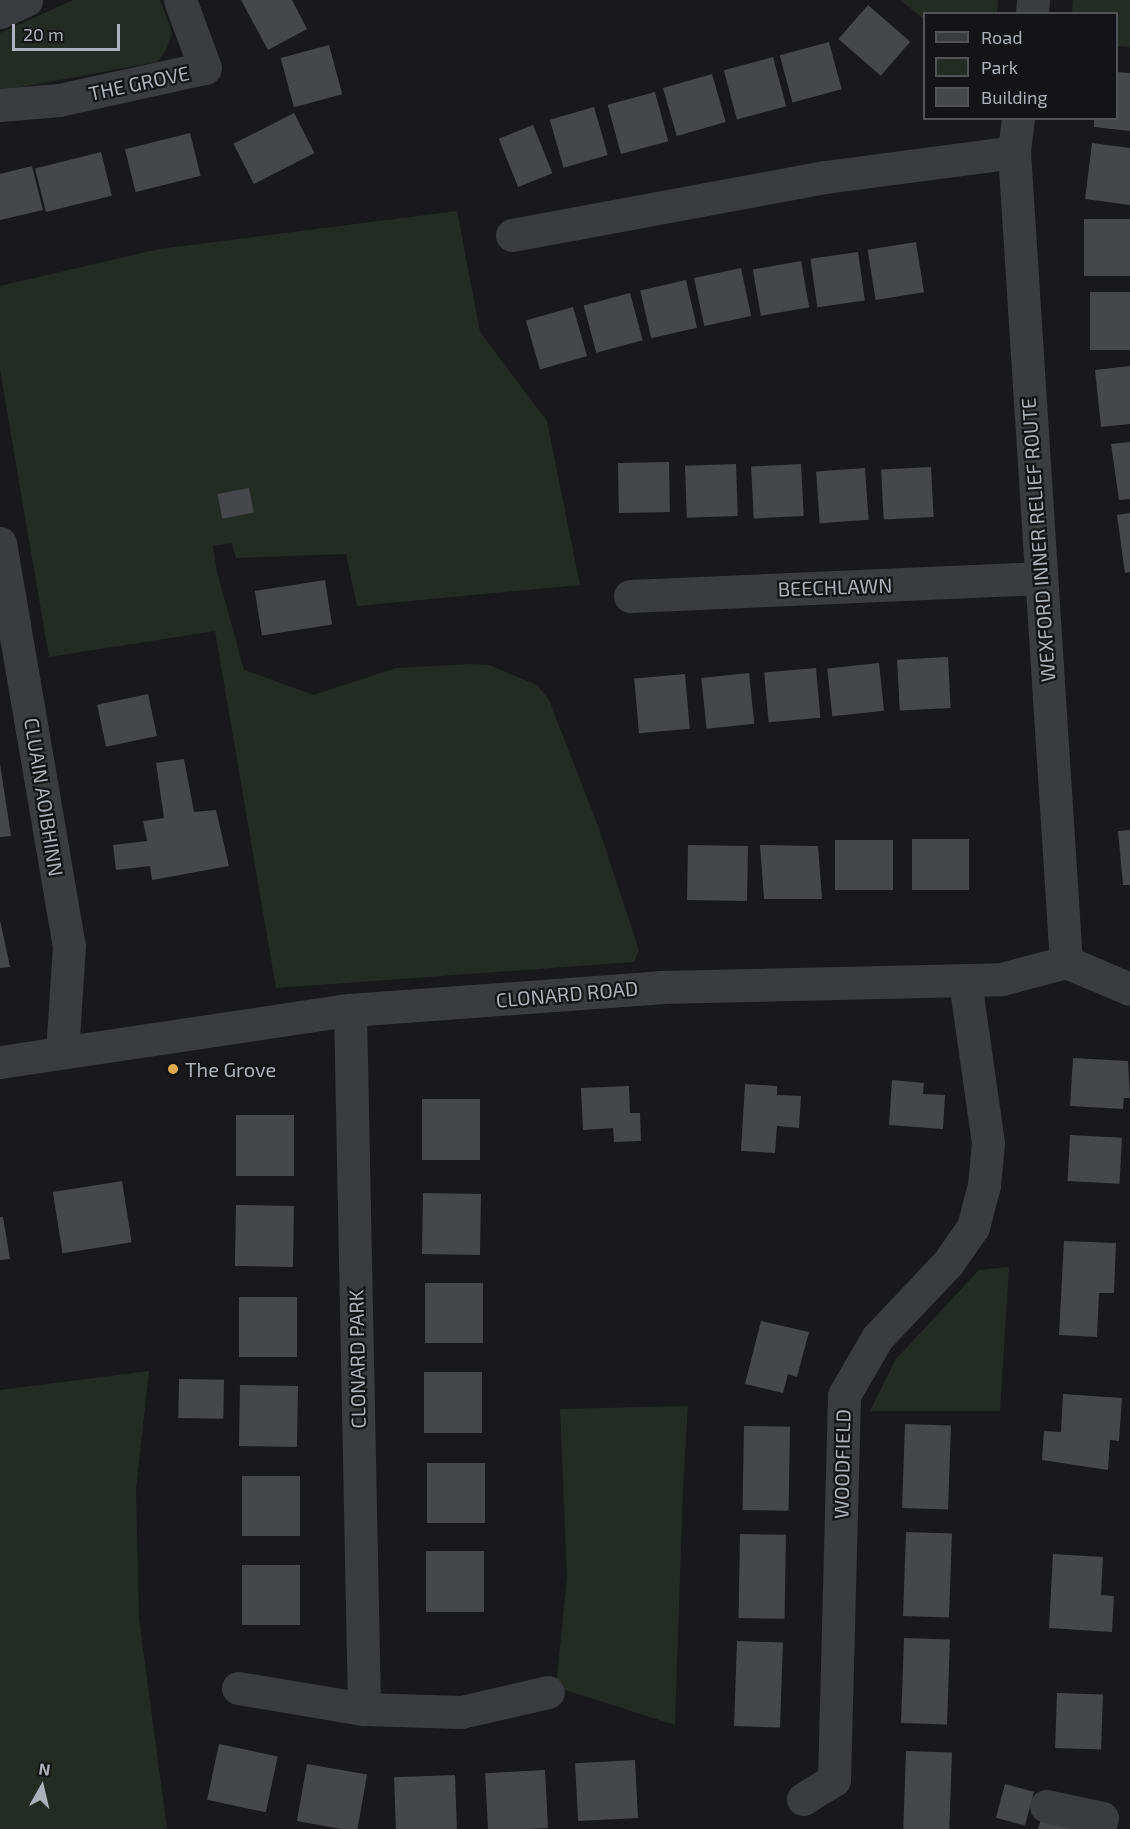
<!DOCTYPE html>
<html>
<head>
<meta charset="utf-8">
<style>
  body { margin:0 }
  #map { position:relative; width:1130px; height:1829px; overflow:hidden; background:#19191b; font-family:"Exo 2",sans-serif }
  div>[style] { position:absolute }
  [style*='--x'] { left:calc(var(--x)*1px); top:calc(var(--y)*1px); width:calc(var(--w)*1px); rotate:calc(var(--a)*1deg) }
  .green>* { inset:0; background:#242b24 }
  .building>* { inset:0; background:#46474b; transform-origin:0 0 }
  .minor>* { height:33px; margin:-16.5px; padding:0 16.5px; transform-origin:16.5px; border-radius:16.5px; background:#3b3c40 }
  .dots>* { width:16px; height:16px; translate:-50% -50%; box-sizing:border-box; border:3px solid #141416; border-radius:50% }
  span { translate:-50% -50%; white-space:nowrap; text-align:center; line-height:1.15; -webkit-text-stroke:4.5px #141416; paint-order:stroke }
  .street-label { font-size:20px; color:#adb1b9 }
  .poi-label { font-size:20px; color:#adb1b9 }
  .left { translate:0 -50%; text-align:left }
  .legend { position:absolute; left:923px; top:12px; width:195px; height:108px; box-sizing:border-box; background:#141416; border:2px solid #515357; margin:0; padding:8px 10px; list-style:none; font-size:18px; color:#adb1b9 }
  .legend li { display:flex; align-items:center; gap:12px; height:30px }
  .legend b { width:30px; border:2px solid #515357 }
  .north { position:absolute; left:12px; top:1757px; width:60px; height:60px; -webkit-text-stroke:4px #141416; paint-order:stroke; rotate:8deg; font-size:16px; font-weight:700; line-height:24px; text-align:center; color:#adb1b9 }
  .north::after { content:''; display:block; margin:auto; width:21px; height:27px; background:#adb1b9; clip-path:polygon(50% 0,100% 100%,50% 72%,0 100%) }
  .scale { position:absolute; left:12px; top:24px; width:108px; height:27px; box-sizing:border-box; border:3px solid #adb1b9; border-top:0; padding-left:8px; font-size:18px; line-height:21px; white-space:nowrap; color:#adb1b9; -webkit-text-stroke:4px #141416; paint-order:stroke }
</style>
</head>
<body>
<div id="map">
  <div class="green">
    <i style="clip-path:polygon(73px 0,160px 0,172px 32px,166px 50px,157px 62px,0 91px,0 33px)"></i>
    <i style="clip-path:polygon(900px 0,998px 0,997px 13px,924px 14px,924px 19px)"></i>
    <i style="clip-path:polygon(1073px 0,1130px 0,1130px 47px,1117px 46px,1116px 14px,1072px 13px)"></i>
    <i style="clip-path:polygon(457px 211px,480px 332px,547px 421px,580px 585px,357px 606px,346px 554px,236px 558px,232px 543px,213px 546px,217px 572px,244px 670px,314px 695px,396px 668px,470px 664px,489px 665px,537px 685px,549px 700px,598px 826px,639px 950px,634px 962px,276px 988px,215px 631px,49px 657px,0 370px,0 286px,159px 249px)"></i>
    <i style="clip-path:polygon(1009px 1267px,1000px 1411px,870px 1411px,896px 1359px,979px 1270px)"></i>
    <i style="clip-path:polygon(149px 1371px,136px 1489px,139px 1619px,167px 1829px,0 1829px,0 1390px)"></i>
    <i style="clip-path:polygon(688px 1406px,683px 1488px,675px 1725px,556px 1687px,567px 1577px,560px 1409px)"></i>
  </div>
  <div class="building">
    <i style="clip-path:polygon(241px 0,292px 0,307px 29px,268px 50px)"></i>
    <i style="left:868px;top:5px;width:56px;height:45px;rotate:41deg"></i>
    <i style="left:829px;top:42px;width:49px;height:51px;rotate:75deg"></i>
    <i style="left:329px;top:45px;width:51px;height:50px;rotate:75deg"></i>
    <i style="left:773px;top:57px;width:51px;height:51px;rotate:75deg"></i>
    <i style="clip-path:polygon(1116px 72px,1130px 73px,1130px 131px,1094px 127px,1094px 118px,1116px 118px)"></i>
    <i style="left:712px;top:74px;width:50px;height:51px;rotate:74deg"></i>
    <i style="left:655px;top:92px;width:51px;height:49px;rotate:75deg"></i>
    <i style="left:594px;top:107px;width:50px;height:46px;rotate:74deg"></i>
    <i style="left:294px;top:113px;width:45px;height:68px;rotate:63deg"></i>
    <i style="left:533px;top:125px;width:52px;height:37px;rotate:68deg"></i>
    <i style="left:190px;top:133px;width:44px;height:67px;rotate:76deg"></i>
    <i style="clip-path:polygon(1092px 143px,1130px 148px,1130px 205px,1085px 199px)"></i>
    <i style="left:101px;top:152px;width:45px;height:68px;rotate:76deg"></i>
    <i style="clip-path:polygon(32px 166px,43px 210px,0 220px,0 174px)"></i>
    <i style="left:1130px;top:219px;width:57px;height:46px;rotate:90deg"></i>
    <i style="left:916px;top:242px;width:51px;height:49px;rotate:81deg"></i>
    <i style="left:858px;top:252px;width:49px;height:48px;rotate:82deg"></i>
    <i style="left:801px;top:261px;width:47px;height:49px;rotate:80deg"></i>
    <i style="left:741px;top:268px;width:49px;height:48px;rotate:78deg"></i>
    <i style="left:686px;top:280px;width:49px;height:47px;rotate:77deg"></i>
    <i style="left:1130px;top:292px;width:58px;height:40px;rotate:90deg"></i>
    <i style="left:630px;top:293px;width:49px;height:48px;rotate:75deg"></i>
    <i style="left:573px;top:307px;width:51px;height:49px;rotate:74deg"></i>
    <i style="clip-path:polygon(1130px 366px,1130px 424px,1101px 427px,1095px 370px)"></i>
    <i style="clip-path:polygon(1130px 442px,1130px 499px,1119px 500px,1111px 444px)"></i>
    <i style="left:669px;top:462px;width:50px;height:51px;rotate:89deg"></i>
    <i style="left:736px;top:464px;width:52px;height:51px;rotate:88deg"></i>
    <i style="left:801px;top:464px;width:52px;height:50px;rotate:87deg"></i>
    <i style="left:931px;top:467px;width:50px;height:50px;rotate:87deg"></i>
    <i style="left:865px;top:468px;width:52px;height:49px;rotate:86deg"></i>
    <i style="left:249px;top:488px;width:25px;height:32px;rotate:79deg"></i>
    <i style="clip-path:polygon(1130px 513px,1130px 572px,1125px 573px,1117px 515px)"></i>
    <i style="left:325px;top:580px;width:45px;height:71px;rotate:81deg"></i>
    <i style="left:948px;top:657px;width:51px;height:51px;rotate:87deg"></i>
    <i style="left:879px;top:663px;width:48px;height:52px;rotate:84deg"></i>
    <i style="left:816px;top:668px;width:50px;height:52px;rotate:85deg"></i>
    <i style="left:749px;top:673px;width:51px;height:48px;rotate:84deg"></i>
    <i style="left:685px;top:674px;width:55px;height:51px;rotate:85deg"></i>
    <i style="left:148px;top:694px;width:43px;height:52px;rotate:78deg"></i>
    <i style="clip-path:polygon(184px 759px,194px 812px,216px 810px,229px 866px,152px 880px,150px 866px,116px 870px,113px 845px,147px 841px,143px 821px,164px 818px,156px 763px)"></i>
    <i style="clip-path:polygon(0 764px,11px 836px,0 837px)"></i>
    <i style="clip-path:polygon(1130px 830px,1130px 885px,1123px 885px,1118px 831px)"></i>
    <i style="left:912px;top:839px;width:57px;height:51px"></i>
    <i style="left:893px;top:840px;width:50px;height:58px;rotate:90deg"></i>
    <i style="clip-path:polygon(760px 845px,818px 846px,822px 899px,764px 899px)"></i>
    <i style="left:748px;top:846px;width:55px;height:60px;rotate:91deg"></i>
    <i style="clip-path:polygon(0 920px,10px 967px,0 968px)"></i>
    <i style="clip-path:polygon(1073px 1058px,1128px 1061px,1130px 1098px,1124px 1098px,1123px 1109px,1070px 1106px)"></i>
    <i style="clip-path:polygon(892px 1080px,924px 1083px,923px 1094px,945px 1095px,943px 1129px,889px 1125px)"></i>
    <i style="clip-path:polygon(745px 1084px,777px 1086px,777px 1095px,801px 1096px,799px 1128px,777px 1126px,775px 1153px,741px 1151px)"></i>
    <i style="clip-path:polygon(629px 1086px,630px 1113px,640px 1113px,641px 1141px,614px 1142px,613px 1128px,583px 1130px,581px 1088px)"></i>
    <i style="left:480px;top:1099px;width:61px;height:58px;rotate:90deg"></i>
    <i style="left:236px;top:1115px;width:58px;height:61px"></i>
    <i style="left:1070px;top:1135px;width:52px;height:46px;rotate:3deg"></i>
    <i style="left:122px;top:1181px;width:62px;height:70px;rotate:81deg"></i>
    <i style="left:423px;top:1193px;width:58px;height:61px;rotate:1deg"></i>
    <i style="left:236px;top:1205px;width:58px;height:61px;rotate:1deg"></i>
    <i style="clip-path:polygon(0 1217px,3px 1217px,10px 1259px,0 1260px)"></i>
    <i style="clip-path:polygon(1064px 1241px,1116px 1243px,1114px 1293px,1099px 1293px,1097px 1337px,1059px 1335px)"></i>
    <i style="left:425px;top:1283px;width:58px;height:60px"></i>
    <i style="left:239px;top:1297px;width:58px;height:60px"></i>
    <i style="clip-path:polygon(761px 1321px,809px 1332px,797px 1377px,788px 1374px,783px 1393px,745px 1384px)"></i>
    <i style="left:424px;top:1372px;width:58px;height:61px"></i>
    <i style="left:179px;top:1379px;width:45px;height:39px;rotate:1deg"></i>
    <i style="left:240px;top:1385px;width:58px;height:61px;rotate:1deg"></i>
    <i style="clip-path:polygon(1063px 1394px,1122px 1398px,1119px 1441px,1110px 1440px,1108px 1470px,1042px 1460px,1044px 1431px,1061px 1432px)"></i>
    <i style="left:905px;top:1424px;width:46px;height:84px;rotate:2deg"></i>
    <i style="left:744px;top:1426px;width:46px;height:84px;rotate:1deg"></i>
    <i style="left:427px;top:1463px;width:58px;height:60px"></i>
    <i style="left:242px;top:1476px;width:58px;height:60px"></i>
    <i style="left:906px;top:1532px;width:46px;height:84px;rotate:2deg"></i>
    <i style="left:740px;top:1534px;width:46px;height:84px;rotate:1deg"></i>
    <i style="left:484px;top:1551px;width:61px;height:58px;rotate:90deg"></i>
    <i style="clip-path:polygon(1053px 1554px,1103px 1557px,1101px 1595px,1114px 1596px,1112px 1632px,1049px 1628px)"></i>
    <i style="left:242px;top:1565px;width:58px;height:60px"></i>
    <i style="left:904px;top:1638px;width:46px;height:85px;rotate:2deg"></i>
    <i style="left:737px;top:1641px;width:46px;height:85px;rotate:2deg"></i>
    <i style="left:1057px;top:1693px;width:46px;height:55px;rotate:2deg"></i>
    <i style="left:219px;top:1744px;width:60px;height:57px;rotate:12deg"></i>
    <i style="left:906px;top:1751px;width:46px;height:78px;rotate:2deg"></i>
    <i style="left:635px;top:1760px;width:58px;height:60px;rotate:87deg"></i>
    <i style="left:307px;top:1764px;width:61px;height:58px;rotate:10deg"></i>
    <i style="left:545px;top:1770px;width:58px;height:60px;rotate:87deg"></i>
    <i style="left:455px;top:1775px;width:54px;height:61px;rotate:88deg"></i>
    <i style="left:1005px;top:1784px;width:30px;height:35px;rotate:15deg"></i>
    <i style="clip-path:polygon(1042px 1815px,1084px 1829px,1038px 1829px)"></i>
  </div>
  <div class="minor">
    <i style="--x:0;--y:12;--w:29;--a:-25"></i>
    <i style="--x:1032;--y:14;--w:14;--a:-86"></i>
    <i style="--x:0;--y:105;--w:59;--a:-4.8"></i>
    <i style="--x:59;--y:100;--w:149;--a:-12.4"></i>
    <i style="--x:205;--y:68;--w:72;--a:-110.2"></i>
    <i style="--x:1018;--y:118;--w:34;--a:97"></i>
    <i style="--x:1014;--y:152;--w:812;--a:86.33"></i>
    <i style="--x:512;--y:235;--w:318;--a:-10.5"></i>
    <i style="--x:825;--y:177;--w:191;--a:-7.5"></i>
    <i style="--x:0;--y:543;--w:408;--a:80.3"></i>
    <i style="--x:69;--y:945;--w:107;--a:93.7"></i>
    <i style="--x:630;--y:596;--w:410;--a:-2.5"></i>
    <i style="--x:350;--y:1010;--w:699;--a:88.85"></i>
    <i style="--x:0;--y:1062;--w:354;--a:-8.5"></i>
    <i style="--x:350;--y:1010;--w:311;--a:-4.2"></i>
    <i style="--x:660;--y:987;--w:342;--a:-1.3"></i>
    <i style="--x:1002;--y:979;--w:66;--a:-14.9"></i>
    <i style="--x:1066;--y:962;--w:69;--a:22.9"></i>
    <i style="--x:238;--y:1688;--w:128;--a:9.5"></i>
    <i style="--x:364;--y:1709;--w:97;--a:1.8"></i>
    <i style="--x:461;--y:1712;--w:89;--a:-12.9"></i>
    <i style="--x:803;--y:1799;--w:36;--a:-32"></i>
    <i style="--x:834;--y:1780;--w:385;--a:-88.5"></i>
    <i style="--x:844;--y:1395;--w:66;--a:-59.9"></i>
    <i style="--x:877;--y:1338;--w:103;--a:-46.6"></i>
    <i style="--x:948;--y:1263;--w:44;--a:-55.2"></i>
    <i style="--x:973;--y:1227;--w:43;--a:-75.3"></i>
    <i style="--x:984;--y:1185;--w:42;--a:-84.6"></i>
    <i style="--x:988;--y:1143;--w:164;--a:-98.1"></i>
    <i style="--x:1046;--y:1806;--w:57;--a:12.1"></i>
    <i style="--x:1102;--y:1818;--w:11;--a:105"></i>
  </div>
  <div class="dots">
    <i style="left:173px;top:1069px;background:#dfa94d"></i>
  </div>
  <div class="street-label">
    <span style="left:139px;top:83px;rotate:-12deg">THE GROVE</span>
    <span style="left:1038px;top:540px;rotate:-94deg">WEXFORD INNER RELIEF ROUTE</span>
    <span style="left:835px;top:587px;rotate:-2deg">BEECHLAWN</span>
    <span style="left:44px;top:797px;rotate:81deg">CLUAIN AOIBHINN</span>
    <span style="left:567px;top:994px;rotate:-5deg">CLONARD ROAD</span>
    <span style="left:357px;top:1359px;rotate:-91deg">CLONARD PARK</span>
    <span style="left:842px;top:1464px;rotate:-89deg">WOODFIELD</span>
  </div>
  <div class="poi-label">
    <span class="left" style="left:185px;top:1069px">The Grove</span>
  </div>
  <ul class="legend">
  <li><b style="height:8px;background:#3b3c40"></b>Road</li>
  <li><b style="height:16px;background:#242b24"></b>Park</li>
  <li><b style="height:16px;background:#46474b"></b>Building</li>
  </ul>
  <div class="north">N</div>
  <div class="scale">20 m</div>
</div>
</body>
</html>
